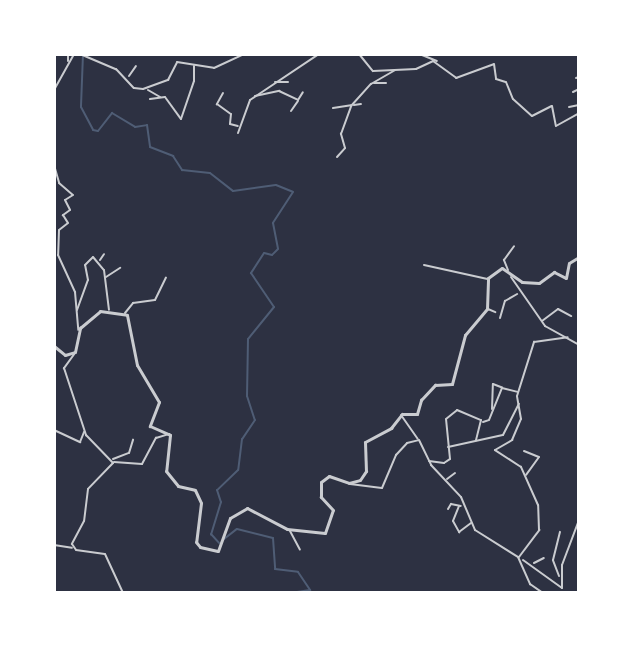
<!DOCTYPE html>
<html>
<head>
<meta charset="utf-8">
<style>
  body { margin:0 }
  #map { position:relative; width:633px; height:647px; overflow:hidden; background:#2d3142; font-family:"Space Grotesk",sans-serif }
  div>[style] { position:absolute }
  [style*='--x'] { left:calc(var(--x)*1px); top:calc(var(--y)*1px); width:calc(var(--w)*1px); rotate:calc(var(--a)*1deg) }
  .stream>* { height:2px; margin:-1px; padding:0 1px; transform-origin:1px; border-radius:1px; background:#4f5d75 }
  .minor>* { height:2px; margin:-1px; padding:0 1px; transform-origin:1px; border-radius:1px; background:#caccd0 }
  .tertiary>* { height:3px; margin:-1.5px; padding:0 1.5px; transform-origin:1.5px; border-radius:1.5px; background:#caccd0 }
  span { translate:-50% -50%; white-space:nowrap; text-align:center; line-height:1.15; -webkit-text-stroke:7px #fff; paint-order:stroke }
  .frame { position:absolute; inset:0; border:56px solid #fff; pointer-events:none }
</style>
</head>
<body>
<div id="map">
  <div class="stream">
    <i style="--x:83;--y:54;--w:53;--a:92.2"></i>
    <i style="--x:81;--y:107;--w:26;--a:62"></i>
    <i style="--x:93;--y:130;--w:5;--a:11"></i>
    <i style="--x:98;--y:131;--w:23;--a:-52"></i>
    <i style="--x:112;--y:113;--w:27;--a:31"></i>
    <i style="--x:135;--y:127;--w:12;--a:-9"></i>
    <i style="--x:147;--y:125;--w:22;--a:82"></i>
    <i style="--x:150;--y:147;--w:25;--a:21"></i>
    <i style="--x:173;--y:156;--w:17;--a:57"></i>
    <i style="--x:182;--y:170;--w:28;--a:6"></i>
    <i style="--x:210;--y:173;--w:29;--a:38"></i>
    <i style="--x:233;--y:191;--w:43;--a:-7.9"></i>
    <i style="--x:276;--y:185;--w:18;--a:22"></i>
    <i style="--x:293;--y:192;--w:37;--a:123"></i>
    <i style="--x:273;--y:223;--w:26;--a:79"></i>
    <i style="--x:278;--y:249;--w:8;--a:135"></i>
    <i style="--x:272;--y:255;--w:8;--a:-166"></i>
    <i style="--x:264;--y:253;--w:24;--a:123"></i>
    <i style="--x:251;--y:273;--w:41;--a:55.9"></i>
    <i style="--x:274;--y:307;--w:41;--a:129.1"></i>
    <i style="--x:248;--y:339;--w:57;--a:91"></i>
    <i style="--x:247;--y:396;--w:25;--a:72"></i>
    <i style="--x:255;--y:420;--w:23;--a:124"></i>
    <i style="--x:242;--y:439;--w:31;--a:97"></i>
    <i style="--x:238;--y:470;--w:29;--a:136"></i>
    <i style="--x:217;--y:490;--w:13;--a:72"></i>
    <i style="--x:221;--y:502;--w:34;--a:107"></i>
    <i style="--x:211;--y:534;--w:12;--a:48"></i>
    <i style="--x:224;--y:539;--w:16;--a:-38"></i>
    <i style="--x:237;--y:529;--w:37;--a:14"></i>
    <i style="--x:273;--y:538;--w:31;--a:86"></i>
    <i style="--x:275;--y:569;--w:23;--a:7"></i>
    <i style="--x:298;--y:572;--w:22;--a:56"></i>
    <i style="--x:310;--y:590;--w:18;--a:171"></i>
  </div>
  <div class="minor">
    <i style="--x:80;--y:54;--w:39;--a:23"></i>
    <i style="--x:116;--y:69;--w:26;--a:47"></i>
    <i style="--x:134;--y:88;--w:9;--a:6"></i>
    <i style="--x:143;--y:89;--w:27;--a:-20"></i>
    <i style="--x:168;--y:80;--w:20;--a:-63"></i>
    <i style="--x:177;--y:62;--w:37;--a:9"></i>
    <i style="--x:214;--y:68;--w:33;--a:-25"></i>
    <i style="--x:277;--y:54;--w:18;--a:0"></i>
    <i style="--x:359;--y:54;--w:22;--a:51"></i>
    <i style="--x:373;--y:71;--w:43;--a:-2.7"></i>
    <i style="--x:416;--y:69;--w:19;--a:-25"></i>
    <i style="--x:433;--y:61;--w:29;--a:36"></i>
    <i style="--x:456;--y:78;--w:40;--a:-20.2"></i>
    <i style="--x:494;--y:64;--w:15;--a:82"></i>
    <i style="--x:496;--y:79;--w:10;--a:17"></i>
    <i style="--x:506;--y:82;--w:18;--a:68"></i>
    <i style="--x:513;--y:99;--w:25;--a:42"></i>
    <i style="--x:532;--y:116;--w:22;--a:-27"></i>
    <i style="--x:552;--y:106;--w:20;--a:79"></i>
    <i style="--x:556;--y:126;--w:26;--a:-29"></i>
    <i style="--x:422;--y:55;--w:16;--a:22"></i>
    <i style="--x:68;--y:61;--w:7;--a:-90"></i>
    <i style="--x:129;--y:76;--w:12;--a:-55"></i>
    <i style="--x:576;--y:78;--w:3;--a:-18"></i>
    <i style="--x:275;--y:82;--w:13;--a:0"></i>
    <i style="--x:374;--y:83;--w:12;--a:0"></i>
    <i style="--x:54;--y:90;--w:41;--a:-60.9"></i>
    <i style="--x:148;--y:90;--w:14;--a:30"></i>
    <i style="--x:573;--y:92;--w:7;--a:-27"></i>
    <i style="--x:223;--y:93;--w:13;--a:119"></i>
    <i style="--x:217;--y:104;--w:17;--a:36"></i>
    <i style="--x:231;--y:114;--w:10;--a:96"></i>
    <i style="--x:230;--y:124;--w:8;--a:14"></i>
    <i style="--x:255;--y:96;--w:25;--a:-12"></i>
    <i style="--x:279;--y:91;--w:21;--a:25"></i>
    <i style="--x:298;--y:100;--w:9;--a:-58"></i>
    <i style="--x:150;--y:99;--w:15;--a:-8"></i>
    <i style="--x:165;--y:97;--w:27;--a:54"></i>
    <i style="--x:181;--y:119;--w:40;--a:-71.1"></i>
    <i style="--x:194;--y:81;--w:15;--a:-90"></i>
    <i style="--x:354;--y:105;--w:7;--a:-8"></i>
    <i style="--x:569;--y:107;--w:10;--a:-11"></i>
    <i style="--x:333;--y:108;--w:18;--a:-9"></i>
    <i style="--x:291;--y:111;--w:12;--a:-55"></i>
    <i style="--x:238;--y:133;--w:35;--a:-70"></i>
    <i style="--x:250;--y:100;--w:83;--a:-33.7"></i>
    <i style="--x:337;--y:157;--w:12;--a:-48"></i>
    <i style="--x:345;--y:148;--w:15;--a:-106"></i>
    <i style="--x:341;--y:134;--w:30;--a:-70"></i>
    <i style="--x:351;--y:106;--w:30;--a:-48"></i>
    <i style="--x:371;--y:84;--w:28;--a:-30"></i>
    <i style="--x:54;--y:165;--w:19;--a:74"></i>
    <i style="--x:59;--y:183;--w:18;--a:41"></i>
    <i style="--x:73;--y:195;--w:9;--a:148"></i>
    <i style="--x:65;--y:200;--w:11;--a:63"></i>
    <i style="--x:70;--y:210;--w:9;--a:144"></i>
    <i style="--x:63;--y:215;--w:9;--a:58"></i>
    <i style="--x:68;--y:223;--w:11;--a:142"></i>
    <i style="--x:59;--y:230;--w:25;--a:92"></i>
    <i style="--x:58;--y:255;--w:41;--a:65.3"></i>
    <i style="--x:75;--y:292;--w:38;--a:85"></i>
    <i style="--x:100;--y:260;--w:7;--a:-56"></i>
    <i style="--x:424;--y:265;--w:65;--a:12.5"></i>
    <i style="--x:508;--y:270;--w:11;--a:-112"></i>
    <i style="--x:504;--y:260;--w:17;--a:-54"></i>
    <i style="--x:106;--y:277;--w:17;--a:-33"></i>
    <i style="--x:511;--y:277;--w:60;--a:55.2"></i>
    <i style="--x:545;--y:326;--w:39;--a:29"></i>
    <i style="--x:488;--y:309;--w:8;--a:23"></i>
    <i style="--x:77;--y:310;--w:32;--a:-70"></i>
    <i style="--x:88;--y:280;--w:15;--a:-101"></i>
    <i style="--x:85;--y:265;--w:11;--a:-45"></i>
    <i style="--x:93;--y:257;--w:17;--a:50"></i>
    <i style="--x:104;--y:270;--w:40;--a:82.9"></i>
    <i style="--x:125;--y:313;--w:13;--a:-51"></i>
    <i style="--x:133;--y:303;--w:22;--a:-8"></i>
    <i style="--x:155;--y:300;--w:25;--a:-64"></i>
    <i style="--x:500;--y:318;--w:18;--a:-74"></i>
    <i style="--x:505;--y:301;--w:14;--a:-30"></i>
    <i style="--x:542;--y:321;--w:20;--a:-37"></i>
    <i style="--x:558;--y:309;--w:15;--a:28"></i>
    <i style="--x:75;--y:353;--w:19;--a:126"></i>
    <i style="--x:64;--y:368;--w:71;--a:71.8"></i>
    <i style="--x:86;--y:435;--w:39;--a:46"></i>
    <i style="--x:113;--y:463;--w:36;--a:134"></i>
    <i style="--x:88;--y:489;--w:32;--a:97"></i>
    <i style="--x:84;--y:521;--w:26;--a:118"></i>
    <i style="--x:72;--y:544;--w:7;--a:56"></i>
    <i style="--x:76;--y:550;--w:29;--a:8"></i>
    <i style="--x:105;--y:554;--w:43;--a:65.2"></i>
    <i style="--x:492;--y:409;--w:25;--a:-88"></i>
    <i style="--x:493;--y:384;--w:9;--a:21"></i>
    <i style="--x:401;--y:415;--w:29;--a:55"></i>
    <i style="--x:483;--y:422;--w:6;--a:-18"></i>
    <i style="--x:489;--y:420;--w:35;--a:-68"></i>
    <i style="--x:502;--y:388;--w:16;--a:14"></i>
    <i style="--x:54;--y:430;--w:29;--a:25"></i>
    <i style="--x:80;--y:442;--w:11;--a:-68"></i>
    <i style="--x:448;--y:447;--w:56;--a:-12.3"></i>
    <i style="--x:503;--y:435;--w:35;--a:-63"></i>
    <i style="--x:524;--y:451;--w:16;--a:22"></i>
    <i style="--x:539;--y:457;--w:22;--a:126"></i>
    <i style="--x:113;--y:459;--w:17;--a:-21"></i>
    <i style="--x:129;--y:453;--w:14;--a:-73"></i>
    <i style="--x:429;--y:461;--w:15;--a:8"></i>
    <i style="--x:444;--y:463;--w:7;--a:-34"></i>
    <i style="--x:450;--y:459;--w:40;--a:-95.7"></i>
    <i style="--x:446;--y:419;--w:14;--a:-39"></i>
    <i style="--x:457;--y:410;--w:26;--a:23"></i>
    <i style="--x:481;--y:420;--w:21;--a:104"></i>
    <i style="--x:114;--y:462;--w:28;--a:4"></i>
    <i style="--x:142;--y:464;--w:30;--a:-62"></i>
    <i style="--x:156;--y:438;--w:14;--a:-17"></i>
    <i style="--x:447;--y:479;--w:10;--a:-37"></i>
    <i style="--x:350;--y:484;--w:32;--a:7"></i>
    <i style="--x:382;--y:488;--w:36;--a:-67"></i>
    <i style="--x:396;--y:455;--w:16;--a:-47"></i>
    <i style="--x:407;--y:443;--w:12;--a:-14"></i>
    <i style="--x:419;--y:440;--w:28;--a:64"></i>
    <i style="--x:431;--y:465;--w:44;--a:46.8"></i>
    <i style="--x:461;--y:497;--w:36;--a:67"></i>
    <i style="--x:475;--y:530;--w:51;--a:32.1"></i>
    <i style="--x:518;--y:557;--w:30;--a:66"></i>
    <i style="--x:530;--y:584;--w:16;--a:35"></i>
    <i style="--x:459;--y:506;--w:16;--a:112"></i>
    <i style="--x:453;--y:521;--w:13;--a:61"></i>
    <i style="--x:459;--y:532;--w:15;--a:-37"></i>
    <i style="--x:448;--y:509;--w:6;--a:-59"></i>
    <i style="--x:451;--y:504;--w:10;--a:11"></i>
    <i style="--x:290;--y:531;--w:21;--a:62"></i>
    <i style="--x:54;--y:545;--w:18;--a:9"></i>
    <i style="--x:519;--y:557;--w:34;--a:-53"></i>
    <i style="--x:539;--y:530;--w:25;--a:-92"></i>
    <i style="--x:538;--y:505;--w:42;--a:-114.1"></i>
    <i style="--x:521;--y:467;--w:31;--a:-147"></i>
    <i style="--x:495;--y:450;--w:20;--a:-30"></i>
    <i style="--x:512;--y:440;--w:23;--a:-67"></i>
    <i style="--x:521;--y:419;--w:23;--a:-100"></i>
    <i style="--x:517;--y:396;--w:57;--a:-72.5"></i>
    <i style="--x:534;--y:342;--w:34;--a:-8"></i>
    <i style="--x:523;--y:560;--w:48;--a:35.7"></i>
    <i style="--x:562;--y:588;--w:23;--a:-90"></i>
    <i style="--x:562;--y:565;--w:48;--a:-69.3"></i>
    <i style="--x:534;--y:563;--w:11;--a:-27"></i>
    <i style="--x:559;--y:576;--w:17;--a:-111"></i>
    <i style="--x:553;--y:560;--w:29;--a:-76"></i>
  </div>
  <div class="tertiary">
    <i style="--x:54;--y:346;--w:14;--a:39"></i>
    <i style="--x:65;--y:355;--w:10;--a:-17"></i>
    <i style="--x:75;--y:352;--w:25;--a:-78"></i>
    <i style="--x:80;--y:328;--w:26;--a:-40"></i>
    <i style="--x:100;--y:311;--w:27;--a:8"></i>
    <i style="--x:127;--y:315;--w:51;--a:78.7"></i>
    <i style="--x:137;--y:365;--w:43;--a:59.3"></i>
    <i style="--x:159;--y:402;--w:26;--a:111"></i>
    <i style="--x:150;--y:426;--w:22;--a:24"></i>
    <i style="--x:170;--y:435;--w:36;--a:96"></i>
    <i style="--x:166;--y:471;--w:19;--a:51"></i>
    <i style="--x:178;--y:486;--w:17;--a:13"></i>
    <i style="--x:195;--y:490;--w:14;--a:65"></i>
    <i style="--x:201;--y:503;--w:39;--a:97"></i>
    <i style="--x:196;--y:542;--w:6;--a:51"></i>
    <i style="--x:200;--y:547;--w:18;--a:13"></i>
    <i style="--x:218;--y:551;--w:35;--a:-70"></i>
    <i style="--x:230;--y:518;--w:20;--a:-30"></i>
    <i style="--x:247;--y:508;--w:45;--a:27.7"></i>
    <i style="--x:287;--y:529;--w:38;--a:6"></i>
    <i style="--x:325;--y:533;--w:24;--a:-71"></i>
    <i style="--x:333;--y:510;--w:18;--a:-133"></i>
    <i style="--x:321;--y:497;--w:15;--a:-90"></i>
    <i style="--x:321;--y:482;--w:10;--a:-37"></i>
    <i style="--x:329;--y:476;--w:21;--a:19"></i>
    <i style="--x:349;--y:483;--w:11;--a:-15"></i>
    <i style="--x:360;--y:480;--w:11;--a:-56"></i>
    <i style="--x:366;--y:471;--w:29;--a:-92"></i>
    <i style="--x:365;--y:442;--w:30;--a:-28"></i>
    <i style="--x:391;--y:428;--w:18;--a:-52"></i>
    <i style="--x:402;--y:414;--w:15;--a:0"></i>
    <i style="--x:417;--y:414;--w:15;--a:-74"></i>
    <i style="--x:421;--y:400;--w:21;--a:-47"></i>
    <i style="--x:435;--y:385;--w:17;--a:-3"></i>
    <i style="--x:452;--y:384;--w:51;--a:-75.1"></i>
    <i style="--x:465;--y:335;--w:34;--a:-50"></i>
    <i style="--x:487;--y:309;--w:31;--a:-88"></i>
    <i style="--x:488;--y:278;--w:17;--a:-36"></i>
    <i style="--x:502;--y:268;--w:24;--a:35"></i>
    <i style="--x:522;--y:282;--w:17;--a:3"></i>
    <i style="--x:539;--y:283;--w:19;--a:-36"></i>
    <i style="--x:554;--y:272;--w:13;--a:27"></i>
    <i style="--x:566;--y:278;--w:15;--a:-79"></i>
    <i style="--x:569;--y:263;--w:12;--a:-31"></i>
  </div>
  <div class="frame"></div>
</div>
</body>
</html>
